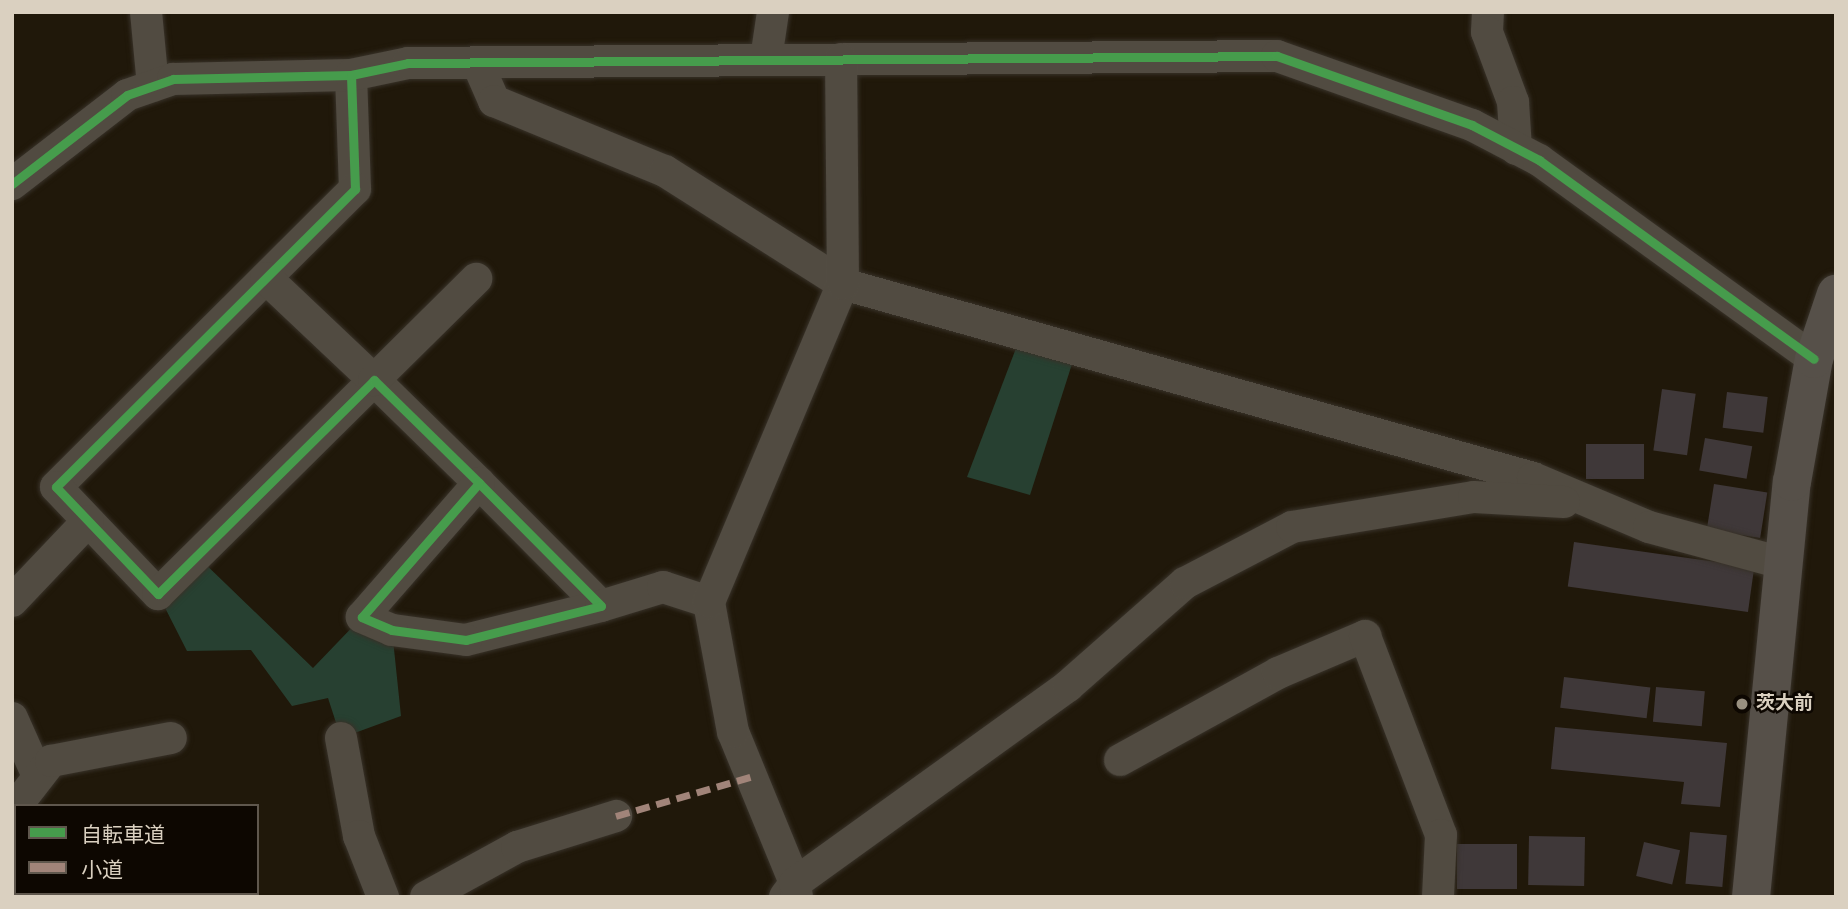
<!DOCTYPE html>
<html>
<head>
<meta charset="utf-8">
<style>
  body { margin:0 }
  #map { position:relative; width:1848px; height:909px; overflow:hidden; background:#20180a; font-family:Karla,"Noto Sans JP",sans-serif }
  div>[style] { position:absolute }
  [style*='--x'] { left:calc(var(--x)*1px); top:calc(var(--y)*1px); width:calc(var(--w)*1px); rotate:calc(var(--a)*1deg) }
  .green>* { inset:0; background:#274031 }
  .building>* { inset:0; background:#3f3839; transform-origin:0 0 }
  .roads { filter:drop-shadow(0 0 2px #383229) drop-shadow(0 0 2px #383229) }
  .street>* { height:32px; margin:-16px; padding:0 16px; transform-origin:16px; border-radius:16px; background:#514b41 }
  .secondary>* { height:38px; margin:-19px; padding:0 19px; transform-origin:19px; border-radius:19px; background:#565049 }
  .quiet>* { height:7px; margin-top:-3.5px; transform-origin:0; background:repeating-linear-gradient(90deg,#a18479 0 14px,transparent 0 21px) }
  .cycleway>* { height:9px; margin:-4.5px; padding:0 4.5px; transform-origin:4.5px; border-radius:4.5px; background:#469c4c }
  .dots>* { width:19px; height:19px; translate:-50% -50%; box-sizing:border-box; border:4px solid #0d0701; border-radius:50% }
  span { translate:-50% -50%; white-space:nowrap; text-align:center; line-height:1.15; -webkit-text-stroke:5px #0d0701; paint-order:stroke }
  .poi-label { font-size:19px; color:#dad0c0; font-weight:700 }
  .left { translate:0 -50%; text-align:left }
  .frame { position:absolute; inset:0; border:14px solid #dad0c0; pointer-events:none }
  .legend { position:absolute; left:14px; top:804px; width:245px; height:91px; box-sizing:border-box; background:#0d0701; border:2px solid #5f574d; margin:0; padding:9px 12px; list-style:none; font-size:21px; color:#dad0c0 }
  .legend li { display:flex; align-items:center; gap:14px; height:35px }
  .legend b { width:35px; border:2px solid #5f574d }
</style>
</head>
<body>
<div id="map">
  <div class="green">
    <i style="clip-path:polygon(1018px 343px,1072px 364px,1030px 495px,967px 477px)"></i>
    <i style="clip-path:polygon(197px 556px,313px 668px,362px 617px,392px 630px,401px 716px,341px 738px,328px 698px,292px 706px,251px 650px,187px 651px,158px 594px)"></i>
  </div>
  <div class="building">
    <i style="left:1662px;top:389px;width:34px;height:62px;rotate:8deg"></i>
    <i style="left:1727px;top:392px;width:41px;height:36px;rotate:7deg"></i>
    <i style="left:1705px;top:438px;width:48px;height:33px;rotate:10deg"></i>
    <i style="left:1586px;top:444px;width:58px;height:35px"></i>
    <i style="left:1714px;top:484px;width:54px;height:46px;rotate:9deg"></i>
    <i style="left:1574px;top:542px;width:182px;height:45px;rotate:8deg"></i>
    <i style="left:1564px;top:677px;width:87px;height:31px;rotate:7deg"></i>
    <i style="left:1656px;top:687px;width:49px;height:35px;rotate:5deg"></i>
    <i style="clip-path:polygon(1555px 727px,1727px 743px,1720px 807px,1681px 804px,1684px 782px,1551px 769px)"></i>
    <i style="left:1690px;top:832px;width:37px;height:52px;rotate:5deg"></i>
    <i style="left:1529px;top:836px;width:56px;height:49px;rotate:1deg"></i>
    <i style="left:1644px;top:842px;width:37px;height:35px;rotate:13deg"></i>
    <i style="left:1517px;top:844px;width:45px;height:60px;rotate:90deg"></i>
  </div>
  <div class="roads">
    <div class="street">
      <i style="--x:146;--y:12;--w:74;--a:84.6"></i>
      <i style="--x:1488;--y:12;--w:20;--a:93"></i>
      <i style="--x:1487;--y:32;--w:75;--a:69.6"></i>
      <i style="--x:1513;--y:102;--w:47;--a:86.3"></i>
      <i style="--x:766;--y:59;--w:48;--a:-81.5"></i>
      <i style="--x:477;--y:62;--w:43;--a:66.4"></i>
      <i style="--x:494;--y:101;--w:185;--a:22.3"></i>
      <i style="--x:665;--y:171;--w:211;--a:32.4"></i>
      <i style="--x:843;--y:284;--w:717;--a:15.7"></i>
      <i style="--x:1533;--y:478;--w:126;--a:22.9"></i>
      <i style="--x:1649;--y:527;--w:138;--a:15.1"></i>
      <i style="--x:351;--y:75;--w:114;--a:88"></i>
      <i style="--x:355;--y:189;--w:422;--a:135.1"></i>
      <i style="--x:56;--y:487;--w:148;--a:46.4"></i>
      <i style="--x:158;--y:594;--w:304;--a:-44.7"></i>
      <i style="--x:374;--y:380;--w:147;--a:44.4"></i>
      <i style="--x:479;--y:483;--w:173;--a:45.2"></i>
      <i style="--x:601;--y:606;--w:139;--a:165.9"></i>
      <i style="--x:466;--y:640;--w:75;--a:-172.3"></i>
      <i style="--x:392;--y:630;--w:33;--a:-157"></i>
      <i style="--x:362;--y:617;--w:178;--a:-48.9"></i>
      <i style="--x:12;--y:184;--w:145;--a:-37.7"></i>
      <i style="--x:127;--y:95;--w:49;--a:-19.2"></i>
      <i style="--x:173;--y:79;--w:178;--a:-1.3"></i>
      <i style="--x:351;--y:75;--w:58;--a:-11.9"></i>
      <i style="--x:408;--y:63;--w:869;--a:-0.46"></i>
      <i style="--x:1277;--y:56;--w:207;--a:19.5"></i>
      <i style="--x:1472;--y:125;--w:76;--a:27.6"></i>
      <i style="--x:1539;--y:160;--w:339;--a:35.9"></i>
      <i style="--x:266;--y:278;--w:149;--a:43.4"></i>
      <i style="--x:374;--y:380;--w:144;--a:-44.7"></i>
      <i style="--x:12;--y:601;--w:110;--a:-46.5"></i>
      <i style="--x:601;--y:606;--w:65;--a:-17"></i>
      <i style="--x:663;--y:587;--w:48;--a:18.1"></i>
      <i style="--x:12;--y:718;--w:61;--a:65.9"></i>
      <i style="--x:341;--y:738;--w:100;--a:79.6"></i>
      <i style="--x:359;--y:836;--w:66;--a:68.5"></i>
      <i style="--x:1120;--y:760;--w:180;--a:-28.8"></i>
      <i style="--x:1278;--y:673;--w:95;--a:-23"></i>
      <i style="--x:1365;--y:636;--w:213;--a:69.1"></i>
      <i style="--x:1441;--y:835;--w:62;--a:92.8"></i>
      <i style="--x:12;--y:801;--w:8;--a:0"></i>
      <i style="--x:20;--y:801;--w:51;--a:-52.2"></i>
      <i style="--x:51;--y:761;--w:122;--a:-10.9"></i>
      <i style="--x:426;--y:897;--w:104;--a:-28.8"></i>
      <i style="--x:517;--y:847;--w:104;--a:-17.4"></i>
      <i style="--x:785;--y:897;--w:17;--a:-54"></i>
      <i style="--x:795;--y:883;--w:163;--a:-112.3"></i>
      <i style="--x:733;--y:732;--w:132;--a:-100.5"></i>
      <i style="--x:709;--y:602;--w:345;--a:-67.2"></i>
      <i style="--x:843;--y:284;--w:225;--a:-90.5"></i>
      <i style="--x:797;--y:897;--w:14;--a:-98"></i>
      <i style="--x:795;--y:883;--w:337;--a:-35.8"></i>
      <i style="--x:1068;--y:686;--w:156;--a:-41.4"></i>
      <i style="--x:1185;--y:583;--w:121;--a:-27.6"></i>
      <i style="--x:1292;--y:527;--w:184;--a:-9.4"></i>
      <i style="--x:1474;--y:497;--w:90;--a:3.2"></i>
    </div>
    <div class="secondary">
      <i style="--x:1751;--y:897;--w:417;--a:-84.4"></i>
      <i style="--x:1792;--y:482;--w:125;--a:-79.9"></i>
      <i style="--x:1814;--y:359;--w:69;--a:-71.3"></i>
    </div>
  </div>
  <div class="quiet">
    <i style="--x:616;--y:816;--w:140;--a:-16.2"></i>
  </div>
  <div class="cycleway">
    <i style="--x:351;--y:75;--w:114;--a:88"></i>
    <i style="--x:355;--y:189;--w:422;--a:135.1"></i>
    <i style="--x:56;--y:487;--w:148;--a:46.4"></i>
    <i style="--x:158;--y:594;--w:304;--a:-44.7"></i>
    <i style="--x:374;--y:380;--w:147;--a:44.4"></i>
    <i style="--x:479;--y:483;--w:173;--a:45.2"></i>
    <i style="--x:601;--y:606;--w:139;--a:165.9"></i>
    <i style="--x:466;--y:640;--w:75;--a:-172.3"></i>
    <i style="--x:392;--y:630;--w:33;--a:-157"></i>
    <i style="--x:362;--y:617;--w:178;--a:-48.9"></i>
    <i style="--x:12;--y:184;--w:145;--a:-37.7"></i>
    <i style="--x:127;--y:95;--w:49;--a:-19.2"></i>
    <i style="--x:173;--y:79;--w:178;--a:-1.3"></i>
    <i style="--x:351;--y:75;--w:58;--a:-11.9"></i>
    <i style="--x:408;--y:63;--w:869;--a:-0.46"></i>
    <i style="--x:1277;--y:56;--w:207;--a:19.5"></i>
    <i style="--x:1472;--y:125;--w:76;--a:27.6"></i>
    <i style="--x:1539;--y:160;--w:339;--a:35.9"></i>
  </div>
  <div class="dots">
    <i style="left:1742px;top:704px;background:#999080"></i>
  </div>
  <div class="poi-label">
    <span class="left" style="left:1756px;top:704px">茨大前</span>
  </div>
  <div class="frame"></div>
  <ul class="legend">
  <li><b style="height:9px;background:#469c4c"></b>自転車道</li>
  <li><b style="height:9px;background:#a18479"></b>小道</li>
  </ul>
</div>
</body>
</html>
